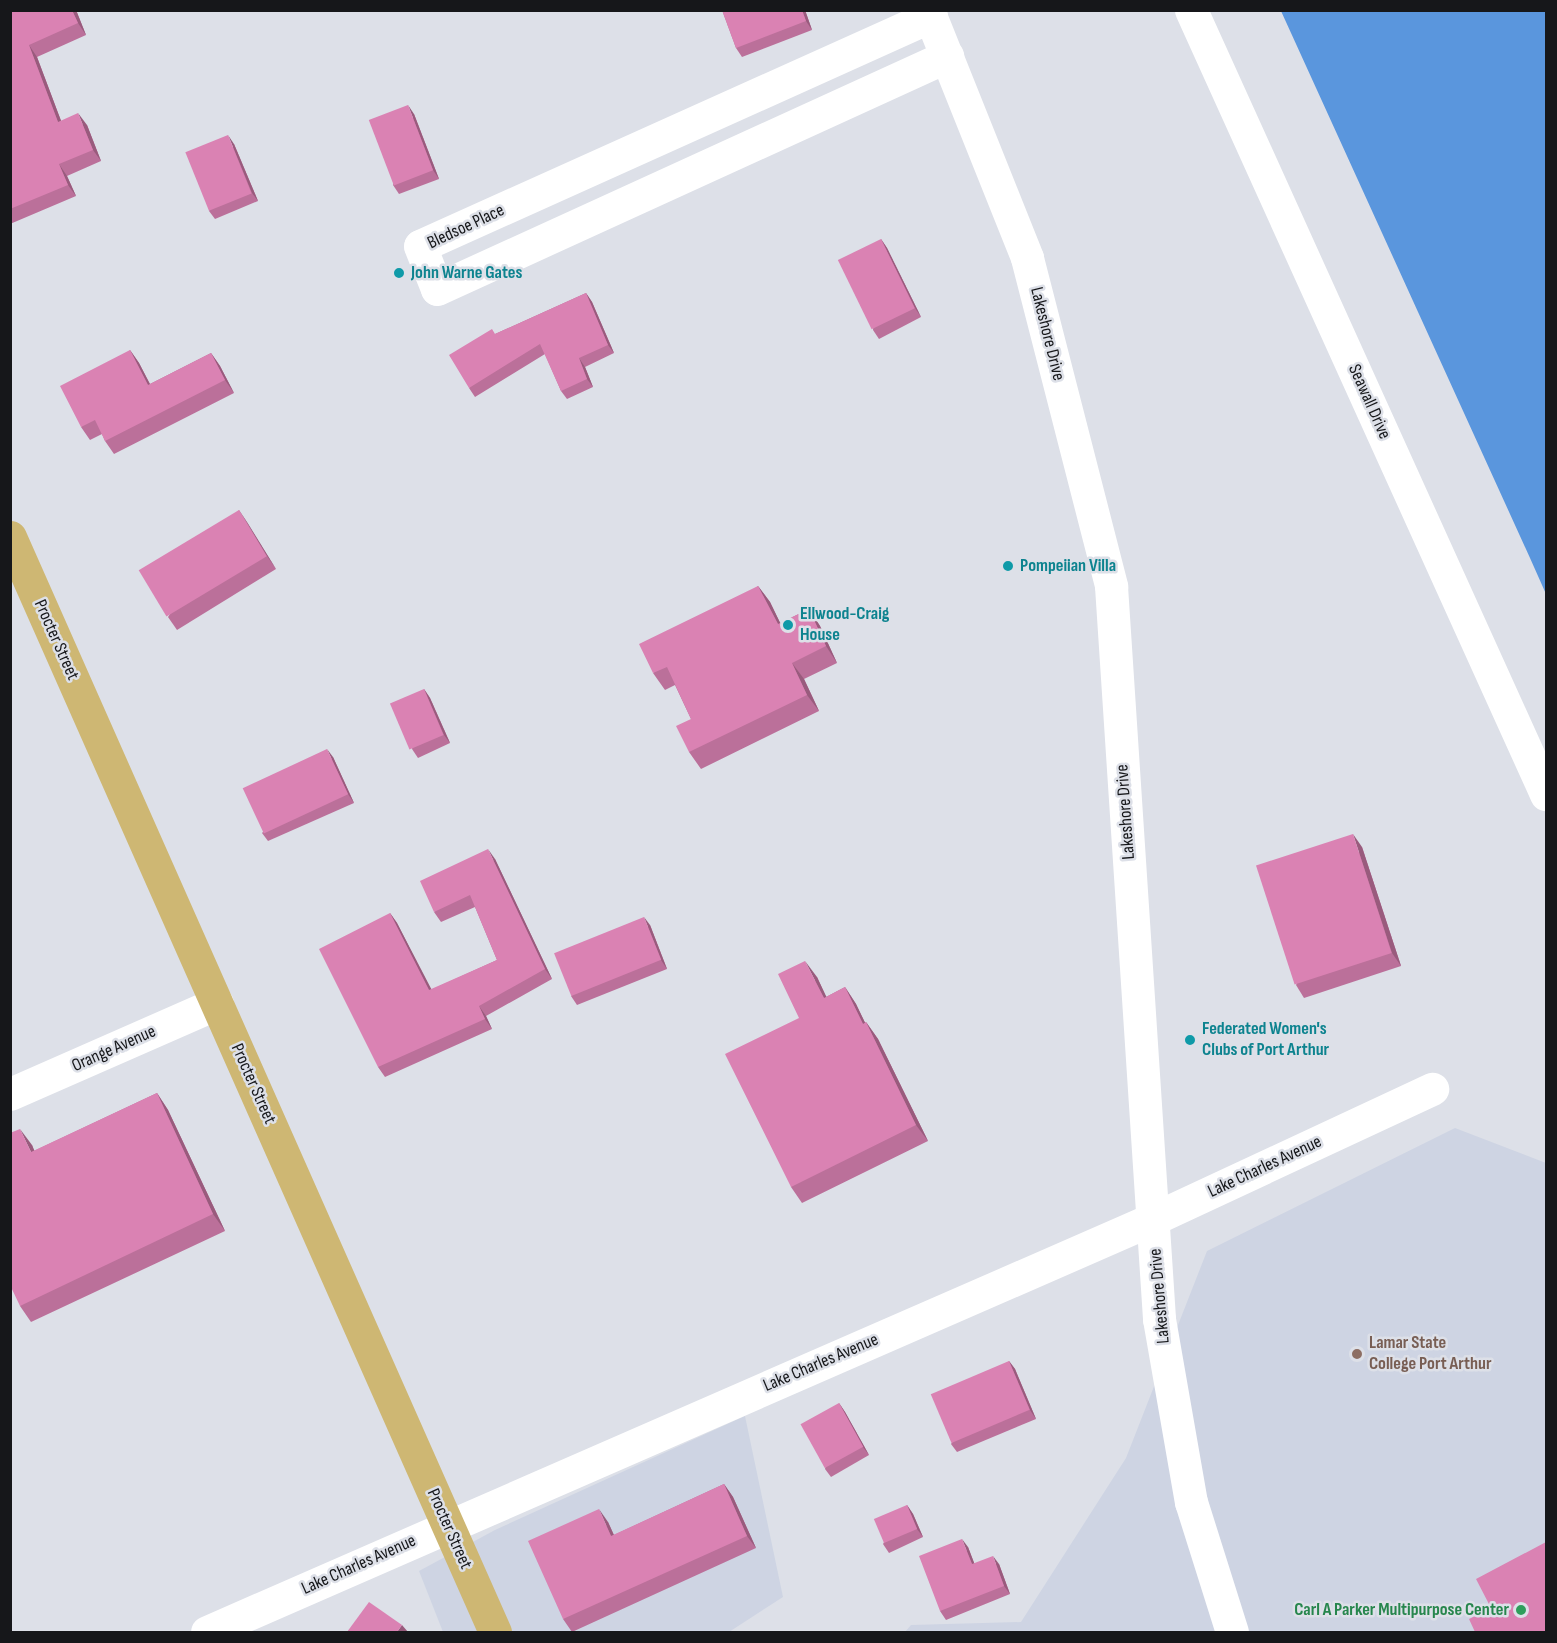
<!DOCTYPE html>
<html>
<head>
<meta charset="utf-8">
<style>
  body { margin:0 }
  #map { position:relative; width:1557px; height:1643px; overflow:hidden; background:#dde0e8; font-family:"Sofia Sans Condensed",sans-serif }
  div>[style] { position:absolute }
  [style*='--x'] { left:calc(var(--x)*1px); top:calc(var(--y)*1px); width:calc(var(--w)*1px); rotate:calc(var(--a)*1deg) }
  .built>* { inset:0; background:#ced4e3 }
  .water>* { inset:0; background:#5a96dd }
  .minor>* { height:33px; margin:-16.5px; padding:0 16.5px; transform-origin:16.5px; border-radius:16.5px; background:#fff }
  .major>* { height:33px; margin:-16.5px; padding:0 16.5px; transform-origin:16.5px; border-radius:16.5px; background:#ceb773 }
  .wall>* { inset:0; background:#bb709a }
  .shaded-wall>* { inset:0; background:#995b7d }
  .building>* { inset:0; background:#da82b3; transform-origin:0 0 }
  .dots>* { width:16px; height:16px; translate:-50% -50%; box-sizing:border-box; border:3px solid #dde0e8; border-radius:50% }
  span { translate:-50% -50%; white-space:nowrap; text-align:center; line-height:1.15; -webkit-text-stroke:5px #dde0e8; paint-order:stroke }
  .street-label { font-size:18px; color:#16171a }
  .culture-label { font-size:18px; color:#0d838f; font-weight:700 }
  .left { translate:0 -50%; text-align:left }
  .education-label { font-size:18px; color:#785e54; font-weight:700 }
  .leisure-label { font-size:18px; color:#27864d; font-weight:700 }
  .right { translate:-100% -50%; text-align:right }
  .frame { position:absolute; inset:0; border:12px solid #16171a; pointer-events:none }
</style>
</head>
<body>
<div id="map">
  <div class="built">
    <i style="clip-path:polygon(1455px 1128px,1546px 1163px,1546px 1632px,905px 1632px,911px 1625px,1021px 1622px,1126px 1458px,1207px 1251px)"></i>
    <i style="clip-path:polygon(745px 1416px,783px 1597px,729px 1632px,443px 1632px,419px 1571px,495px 1530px)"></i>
  </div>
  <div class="water">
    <i style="clip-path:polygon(1281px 11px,1546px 11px,1546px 594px,1530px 558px)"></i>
  </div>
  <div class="minor">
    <i style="--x:928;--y:10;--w:267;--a:68.2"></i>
    <i style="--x:1027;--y:258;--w:339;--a:75.6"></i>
    <i style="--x:1111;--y:586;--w:735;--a:86.25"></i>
    <i style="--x:1159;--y:1319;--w:186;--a:80.1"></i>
    <i style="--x:1191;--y:1502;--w:136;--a:72.5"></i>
    <i style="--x:1191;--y:10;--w:861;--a:65.64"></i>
    <i style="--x:931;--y:16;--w:560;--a:155.77"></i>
    <i style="--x:420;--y:246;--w:46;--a:68.4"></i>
    <i style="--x:437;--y:289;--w:561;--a:-24.55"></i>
    <i style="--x:10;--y:1094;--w:226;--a:-23.7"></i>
    <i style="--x:207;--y:1632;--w:1034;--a:-23.59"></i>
    <i style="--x:1155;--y:1218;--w:306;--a:-25"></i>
  </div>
  <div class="major">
    <i style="--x:10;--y:537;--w:1198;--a:66.11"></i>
  </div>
  <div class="wall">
    <i style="clip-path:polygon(10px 10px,76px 10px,86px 35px,37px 57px,61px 121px,87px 125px,101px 161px,67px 176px,76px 196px,10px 224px)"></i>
    <i style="clip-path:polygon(722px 10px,805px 10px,812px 30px,742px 57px,736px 48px)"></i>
    <i style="clip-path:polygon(414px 114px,439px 179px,399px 194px,393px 185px)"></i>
    <i style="clip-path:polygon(234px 144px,258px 201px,215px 219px,209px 211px)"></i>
    <i style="clip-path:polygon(881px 239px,887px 248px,921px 317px,879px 339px,873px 330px)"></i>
    <i style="clip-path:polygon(586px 293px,592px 302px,614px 353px,585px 367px,593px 387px,567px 399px,561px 391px,545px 354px,475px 397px,469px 388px,495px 334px)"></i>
    <i style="clip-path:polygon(130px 350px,139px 363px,150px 384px,211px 353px,220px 366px,234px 393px,114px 454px,105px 441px,102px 434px,90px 440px,81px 427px)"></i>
    <i style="clip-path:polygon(239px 510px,276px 569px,177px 630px,168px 617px)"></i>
    <i style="clip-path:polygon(758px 586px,770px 602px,780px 623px,809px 609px,820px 626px,837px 663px,804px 679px,819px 711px,701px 769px,689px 752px,691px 719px,675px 685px,665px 690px,653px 673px)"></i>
    <i style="clip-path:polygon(424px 689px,430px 698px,450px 743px,418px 758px,412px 749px)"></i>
    <i style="clip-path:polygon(333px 757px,354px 803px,268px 841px,262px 833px)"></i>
    <i style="clip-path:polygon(1362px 847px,1401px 966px,1304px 998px,1296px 985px)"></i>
    <i style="clip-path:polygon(495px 859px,552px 979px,486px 1016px,492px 1029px,385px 1077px,378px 1067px,390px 913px,397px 923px,431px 990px,497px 960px,475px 907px,441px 922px,434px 912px)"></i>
    <i style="clip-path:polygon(650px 925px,667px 969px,577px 1005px,571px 996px)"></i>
    <i style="clip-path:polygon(817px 977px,826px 997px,845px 987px,856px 1004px,865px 1023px,866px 1022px,878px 1039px,928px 1141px,802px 1203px,791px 1187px,799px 1018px)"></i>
    <i style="clip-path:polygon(157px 1093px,168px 1110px,225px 1231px,31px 1322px,20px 1306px,32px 1145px,34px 1151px)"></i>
    <i style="clip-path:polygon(1009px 1361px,1015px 1369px,1036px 1419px,957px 1452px,951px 1444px)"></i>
    <i style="clip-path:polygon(839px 1403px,845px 1412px,869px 1455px,831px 1477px,825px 1469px)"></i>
    <i style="clip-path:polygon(724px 1484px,733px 1497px,756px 1548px,572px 1632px,563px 1619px,608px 1522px,614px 1535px)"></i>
    <i style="clip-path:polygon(907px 1505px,913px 1514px,923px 1537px,889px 1553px,883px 1544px)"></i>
    <i style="clip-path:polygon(968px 1547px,974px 1563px,999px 1564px,1010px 1594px,946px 1620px,940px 1611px)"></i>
  </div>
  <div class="shaded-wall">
    <i style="clip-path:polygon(72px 10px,76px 10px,86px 35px,78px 23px)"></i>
    <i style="clip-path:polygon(802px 10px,805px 10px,812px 30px,806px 21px)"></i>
    <i style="clip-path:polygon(29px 45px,37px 57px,66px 134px,58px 122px)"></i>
    <i style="clip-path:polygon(408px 105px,414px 114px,439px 179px,433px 170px)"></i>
    <i style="clip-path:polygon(78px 113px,87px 125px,101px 161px,93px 150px)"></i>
    <i style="clip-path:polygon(228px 135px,234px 144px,258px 201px,252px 193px)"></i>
    <i style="clip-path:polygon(59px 164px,67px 176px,76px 196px,68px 185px)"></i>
    <i style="clip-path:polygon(881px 239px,887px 248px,921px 317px,915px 308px)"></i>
    <i style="clip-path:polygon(586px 293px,592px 302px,614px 353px,608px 345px)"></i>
    <i style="clip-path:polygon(130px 350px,139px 363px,157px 398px,148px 385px)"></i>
    <i style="clip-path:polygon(211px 353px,220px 366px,234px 393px,225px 380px)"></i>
    <i style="clip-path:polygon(579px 358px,585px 367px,593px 387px,587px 379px)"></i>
    <i style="clip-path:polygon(239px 510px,247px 522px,276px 569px,267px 556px)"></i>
    <i style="clip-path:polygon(758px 586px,770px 602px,789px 641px,778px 624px)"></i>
    <i style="clip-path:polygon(809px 609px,820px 626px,837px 663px,826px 646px)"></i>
    <i style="clip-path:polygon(792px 663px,804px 679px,819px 711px,807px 695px)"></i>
    <i style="clip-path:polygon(424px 689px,430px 698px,450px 743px,444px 735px)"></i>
    <i style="clip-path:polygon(327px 749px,333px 757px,354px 803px,348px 794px)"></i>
    <i style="clip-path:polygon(1353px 834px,1362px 847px,1401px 966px,1392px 953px)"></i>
    <i style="clip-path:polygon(488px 849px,495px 859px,552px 979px,545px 969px)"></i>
    <i style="clip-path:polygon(390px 913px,397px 923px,437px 1000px,429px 990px)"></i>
    <i style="clip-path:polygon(644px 917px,650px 925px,667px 969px,661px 960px)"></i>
    <i style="clip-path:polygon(805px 961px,817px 977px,835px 1015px,824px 998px)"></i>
    <i style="clip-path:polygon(845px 987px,856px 1004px,874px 1041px,863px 1024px)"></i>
    <i style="clip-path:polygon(479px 1006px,486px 1016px,492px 1029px,485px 1019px)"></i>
    <i style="clip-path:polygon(866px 1022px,878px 1039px,928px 1141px,916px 1125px)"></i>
    <i style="clip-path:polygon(157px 1093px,168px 1110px,225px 1231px,213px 1214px)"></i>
    <i style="clip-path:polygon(20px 1129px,32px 1145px,42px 1169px,31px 1152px)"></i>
    <i style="clip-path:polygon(1009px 1361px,1015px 1369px,1036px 1419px,1030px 1410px)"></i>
    <i style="clip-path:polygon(839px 1403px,845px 1412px,869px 1455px,863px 1447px)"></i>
    <i style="clip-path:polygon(724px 1484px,733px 1497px,756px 1548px,747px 1536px)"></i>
    <i style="clip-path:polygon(907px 1505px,913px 1514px,923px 1537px,917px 1529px)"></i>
    <i style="clip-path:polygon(599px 1509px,608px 1522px,620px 1549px,611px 1536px)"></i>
    <i style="clip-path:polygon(962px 1539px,968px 1547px,978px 1573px,972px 1564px)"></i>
    <i style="clip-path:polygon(993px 1556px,999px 1564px,1010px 1594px,1004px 1586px)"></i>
    <i style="clip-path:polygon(402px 1625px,408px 1632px,397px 1632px)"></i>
  </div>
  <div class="building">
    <i style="clip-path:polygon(10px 10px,72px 10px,78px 23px,29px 45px,58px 122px,78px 113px,93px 150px,59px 164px,68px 185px,10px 209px)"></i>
    <i style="clip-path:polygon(722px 10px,802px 10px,806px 21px,736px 48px)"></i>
    <i style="left:408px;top:105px;width:70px;height:42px;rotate:69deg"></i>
    <i style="left:228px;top:135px;width:63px;height:46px;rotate:68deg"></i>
    <i style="left:881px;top:239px;width:77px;height:48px;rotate:64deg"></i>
    <i style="clip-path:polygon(586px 293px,608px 345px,579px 358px,587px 379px,561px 391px,540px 344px,469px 388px,449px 355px,492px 329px,495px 334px)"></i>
    <i style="clip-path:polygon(130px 350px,148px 385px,211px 353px,225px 380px,105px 441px,95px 420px,81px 427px,60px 386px)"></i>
    <i style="left:239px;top:510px;width:54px;height:117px;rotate:59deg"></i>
    <i style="clip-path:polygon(758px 586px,778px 624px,809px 609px,826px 646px,792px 663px,807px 695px,689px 752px,676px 726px,691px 719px,667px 667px,653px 673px,639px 644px)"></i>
    <i style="left:424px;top:689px;width:50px;height:37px;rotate:67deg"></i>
    <i style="left:327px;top:749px;width:50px;height:93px;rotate:65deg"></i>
    <i style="left:1353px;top:834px;width:125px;height:102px;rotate:72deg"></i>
    <i style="clip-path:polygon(488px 849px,545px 969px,479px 1006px,485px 1019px,378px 1067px,319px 949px,390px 913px,429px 990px,497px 960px,470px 895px,434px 912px,420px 881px)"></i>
    <i style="left:644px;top:917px;width:46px;height:97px;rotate:68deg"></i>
    <i style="clip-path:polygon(805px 961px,824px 998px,845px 987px,863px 1024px,866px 1022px,916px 1125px,791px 1187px,725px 1054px,799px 1018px,778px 974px)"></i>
    <i style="clip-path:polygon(157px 1093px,213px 1214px,20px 1306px,10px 1285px,10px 1133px,20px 1129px,31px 1152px)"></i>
    <i style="left:1009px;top:1361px;width:53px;height:85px;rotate:67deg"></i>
    <i style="left:839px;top:1403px;width:50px;height:44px;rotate:61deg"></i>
    <i style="clip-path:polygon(724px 1484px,747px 1536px,563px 1619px,528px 1541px,599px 1509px,611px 1536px)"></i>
    <i style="left:907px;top:1505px;width:26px;height:36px;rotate:67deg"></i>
    <i style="clip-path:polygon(962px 1539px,972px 1564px,993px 1556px,1004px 1586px,940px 1611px,919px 1556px)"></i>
    <i style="clip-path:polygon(1546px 1542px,1546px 1632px,1475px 1632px,1469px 1619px,1491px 1608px,1476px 1579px)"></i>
    <i style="clip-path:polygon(369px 1602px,402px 1625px,397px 1632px,347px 1632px)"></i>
  </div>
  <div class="dots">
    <i style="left:399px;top:273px;background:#0f9aa8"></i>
    <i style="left:1008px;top:566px;background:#0f9aa8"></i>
    <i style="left:788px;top:625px;background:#0f9aa8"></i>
    <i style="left:1190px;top:1040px;background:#0f9aa8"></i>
    <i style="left:1357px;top:1354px;background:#8d6e63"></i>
    <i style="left:1521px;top:1610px;background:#2e9e5b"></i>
  </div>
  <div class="street-label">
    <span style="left:466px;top:227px;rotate:-25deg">Bledsoe Place</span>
    <span style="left:1047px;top:334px;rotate:76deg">Lakeshore Drive</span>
    <span style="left:1369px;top:402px;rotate:66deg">Seawall Drive</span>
    <span style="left:56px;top:640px;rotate:66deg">Procter Street</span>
    <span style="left:1126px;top:812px;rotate:-94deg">Lakeshore Drive</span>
    <span style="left:114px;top:1049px;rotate:-24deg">Orange Avenue</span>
    <span style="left:253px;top:1084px;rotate:66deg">Procter Street</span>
    <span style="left:1265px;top:1167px;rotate:-25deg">Lake Charles Avenue</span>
    <span style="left:1160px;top:1296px;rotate:-95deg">Lakeshore Drive</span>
    <span style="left:821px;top:1363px;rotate:-23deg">Lake Charles Avenue</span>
    <span style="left:449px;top:1529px;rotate:66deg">Procter Street</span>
    <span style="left:359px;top:1565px;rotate:-24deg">Lake Charles Avenue</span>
  </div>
  <div class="culture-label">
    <span class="left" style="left:411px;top:273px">John Warne Gates</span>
    <span class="left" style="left:1020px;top:566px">Pompeiian Villa</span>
    <span class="left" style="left:800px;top:625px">Ellwood-Craig<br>House</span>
    <span class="left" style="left:1202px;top:1040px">Federated Women's<br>Clubs of Port Arthur</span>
  </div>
  <div class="education-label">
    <span class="left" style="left:1369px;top:1354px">Lamar State<br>College Port Arthur</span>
  </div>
  <div class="leisure-label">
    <span class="right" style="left:1509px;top:1610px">Carl A Parker Multipurpose Center</span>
  </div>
  <div class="frame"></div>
</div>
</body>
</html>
